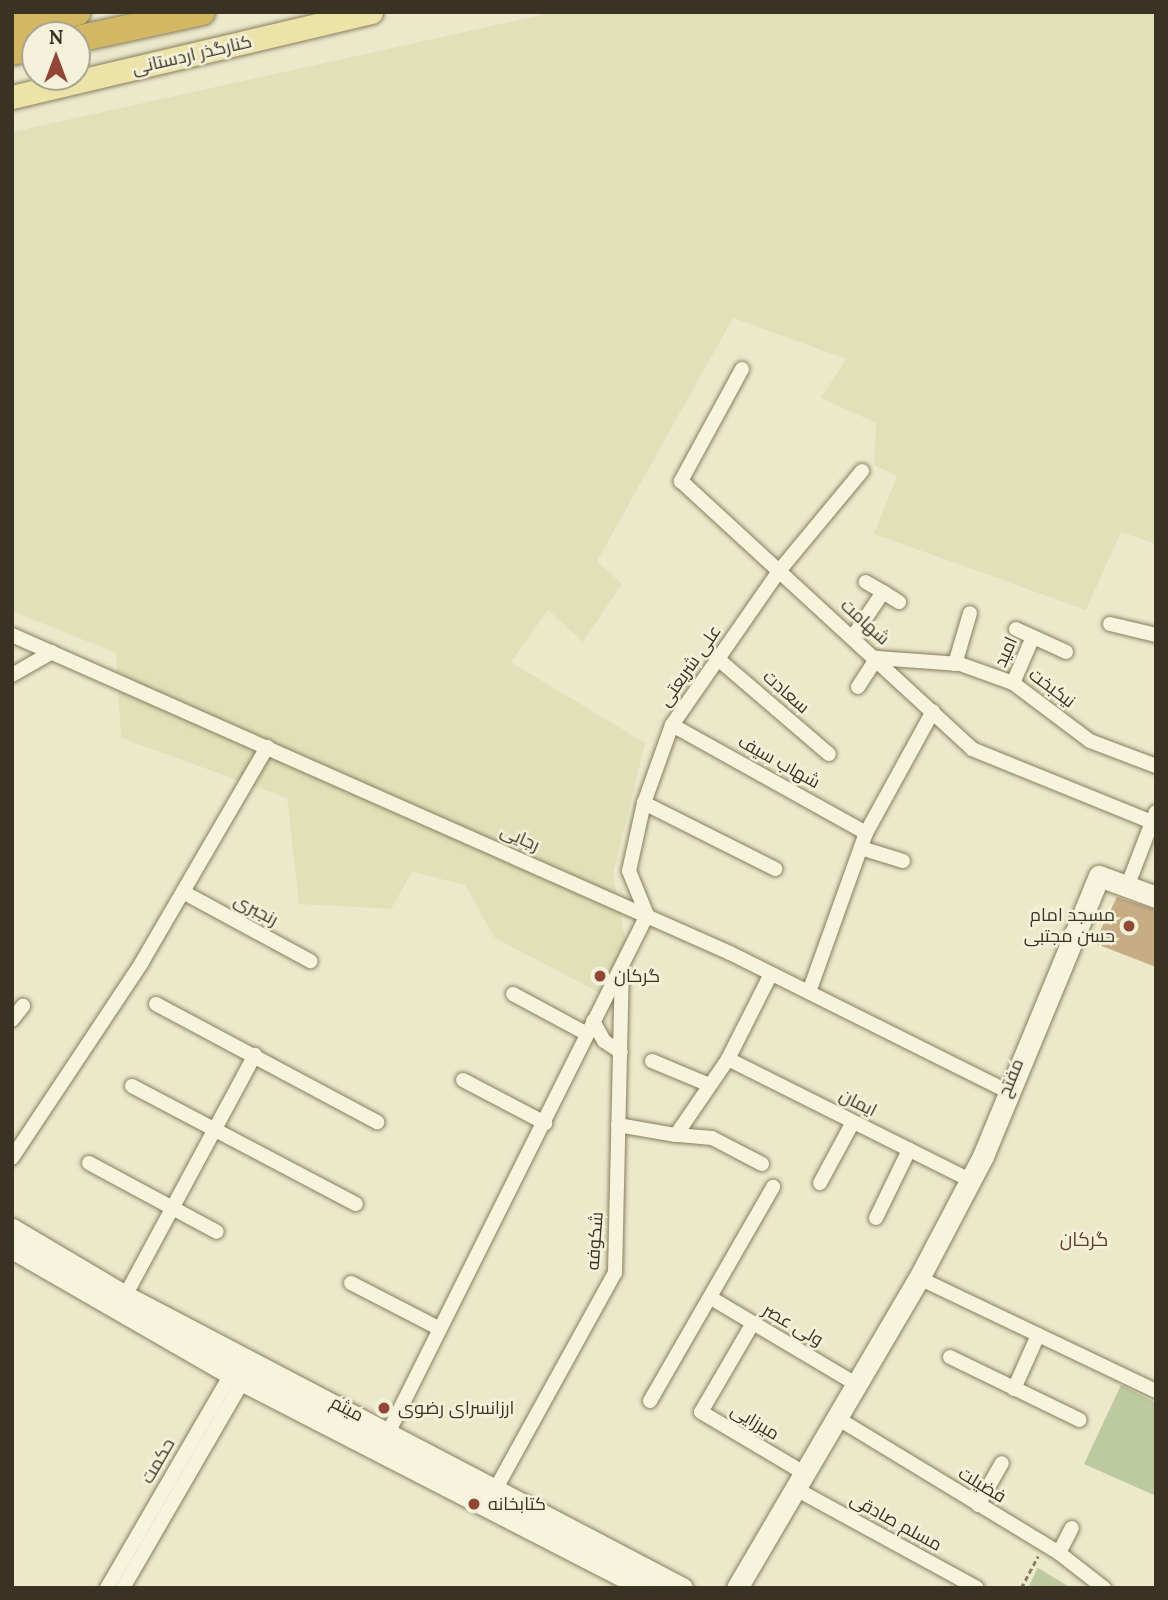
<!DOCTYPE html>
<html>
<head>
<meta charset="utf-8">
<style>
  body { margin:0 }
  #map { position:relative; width:1168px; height:1600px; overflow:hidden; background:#ece9cb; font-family:Lora,Cairo,serif }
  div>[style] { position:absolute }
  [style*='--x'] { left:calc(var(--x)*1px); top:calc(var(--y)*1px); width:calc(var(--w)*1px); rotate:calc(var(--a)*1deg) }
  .farmland>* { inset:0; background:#e0e1b9 }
  .green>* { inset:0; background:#bdca9f }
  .building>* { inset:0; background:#c7ad84 }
  .path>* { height:2.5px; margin-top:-1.25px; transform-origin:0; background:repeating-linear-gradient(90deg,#887d60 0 5px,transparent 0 8.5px) }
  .roads { filter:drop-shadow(0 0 2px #887d60) drop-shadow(0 0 2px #887d60) }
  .street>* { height:14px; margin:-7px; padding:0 7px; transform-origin:7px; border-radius:7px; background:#f7f4de }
  .secondary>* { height:21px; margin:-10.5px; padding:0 10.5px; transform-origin:10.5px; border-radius:10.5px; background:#f7f4de }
  .primary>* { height:23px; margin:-11.5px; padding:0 11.5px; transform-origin:11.5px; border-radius:11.5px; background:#ebe3a7 }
  .highway>* { height:26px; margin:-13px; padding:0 13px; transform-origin:13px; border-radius:13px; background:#d3b864 }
  .dots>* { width:19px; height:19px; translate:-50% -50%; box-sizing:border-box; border:4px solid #f4f1da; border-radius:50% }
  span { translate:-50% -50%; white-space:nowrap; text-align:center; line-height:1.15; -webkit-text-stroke:5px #f4f1da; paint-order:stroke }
  .street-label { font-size:18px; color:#3a3222 }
  .poi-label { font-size:18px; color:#3a3222 }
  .right { translate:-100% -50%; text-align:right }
  .left { translate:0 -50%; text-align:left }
  .neighbourhood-label { font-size:19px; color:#633e25 }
  .frame { position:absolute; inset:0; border:14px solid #3a3222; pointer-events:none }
  .north { position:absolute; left:21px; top:21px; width:70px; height:70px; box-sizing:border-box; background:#f4f1da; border:2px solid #aaa590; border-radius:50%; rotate:0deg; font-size:19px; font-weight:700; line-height:28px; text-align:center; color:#3a3222 }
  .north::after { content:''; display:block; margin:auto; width:24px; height:32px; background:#924635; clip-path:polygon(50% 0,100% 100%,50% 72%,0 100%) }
</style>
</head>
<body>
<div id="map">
  <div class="farmland">
    <i style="clip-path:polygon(555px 12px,1156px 12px,1156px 544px,1121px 532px,1086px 610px,874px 534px,897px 476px,874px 465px,876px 423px,821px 398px,846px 359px,733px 318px,597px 561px,622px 584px,583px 642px,548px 610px,511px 662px,645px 743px,613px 874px,631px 970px,615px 1001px,495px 938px,465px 885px,412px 872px,391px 909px,299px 904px,287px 798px,121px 738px,116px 653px,12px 611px,12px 132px)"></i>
  </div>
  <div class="green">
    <i style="clip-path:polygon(1121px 1385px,1156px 1403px,1156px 1496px,1084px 1464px)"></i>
    <i style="clip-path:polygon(1038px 1567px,1038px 1568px,1071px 1588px,1028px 1588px)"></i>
  </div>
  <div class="building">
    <i style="clip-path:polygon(1117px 897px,1156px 910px,1156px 967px,1094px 943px)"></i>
  </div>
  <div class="path">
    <i style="--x:1021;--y:1588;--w:36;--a:-62"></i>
  </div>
  <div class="roads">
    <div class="street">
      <i style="--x:742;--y:369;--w:128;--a:118.6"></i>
      <i style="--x:681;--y:481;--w:396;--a:42.6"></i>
      <i style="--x:972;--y:749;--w:194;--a:22.1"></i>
      <i style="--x:883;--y:592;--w:19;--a:32"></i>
      <i style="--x:1110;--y:624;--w:47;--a:13.4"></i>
      <i style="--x:1016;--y:629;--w:55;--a:24.7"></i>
      <i style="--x:12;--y:635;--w:785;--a:23.89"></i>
      <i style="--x:730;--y:953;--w:307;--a:26.5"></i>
      <i style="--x:853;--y:637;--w:54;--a:-56.3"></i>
      <i style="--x:883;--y:592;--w:20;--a:-150"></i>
      <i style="--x:718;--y:659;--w:146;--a:40.6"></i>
      <i style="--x:955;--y:664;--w:53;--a:-73.6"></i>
      <i style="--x:12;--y:675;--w:46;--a:-29.9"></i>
      <i style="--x:1013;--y:683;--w:50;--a:-66.5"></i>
      <i style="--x:858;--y:687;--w:35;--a:-57"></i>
      <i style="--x:877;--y:658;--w:83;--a:4.1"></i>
      <i style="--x:960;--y:664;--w:56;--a:19.7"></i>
      <i style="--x:1013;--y:683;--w:96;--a:37"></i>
      <i style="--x:1090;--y:741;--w:71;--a:20.7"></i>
      <i style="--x:672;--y:725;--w:222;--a:29.1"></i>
      <i style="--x:644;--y:803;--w:147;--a:26.7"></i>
      <i style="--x:861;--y:848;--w:44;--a:17.2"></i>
      <i style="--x:1127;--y:887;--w:80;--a:-68.9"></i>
      <i style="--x:183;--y:892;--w:145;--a:28.5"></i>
      <i style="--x:647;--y:915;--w:48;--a:-112.2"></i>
      <i style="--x:629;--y:871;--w:70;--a:-77.6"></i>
      <i style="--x:644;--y:803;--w:83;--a:-70.3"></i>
      <i style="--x:672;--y:725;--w:188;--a:-55.2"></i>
      <i style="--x:779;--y:571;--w:130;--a:-50.3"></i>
      <i style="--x:809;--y:992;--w:169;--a:-70.3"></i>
      <i style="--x:866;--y:833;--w:139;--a:-61.2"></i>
      <i style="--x:513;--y:994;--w:84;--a:28.4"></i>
      <i style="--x:156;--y:1004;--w:251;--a:28.1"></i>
      <i style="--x:12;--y:1020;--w:18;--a:-52"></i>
      <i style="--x:593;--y:1021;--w:23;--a:61"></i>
      <i style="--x:604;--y:1041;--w:20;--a:33"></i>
      <i style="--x:728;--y:1059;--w:271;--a:26.6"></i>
      <i style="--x:652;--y:1061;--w:60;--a:22.7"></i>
      <i style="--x:463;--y:1080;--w:93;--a:27.7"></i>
      <i style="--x:132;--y:1086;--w:253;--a:27.8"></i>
      <i style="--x:618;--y:1125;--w:59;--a:9.8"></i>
      <i style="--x:12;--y:1158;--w:235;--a:-56.4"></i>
      <i style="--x:142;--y:962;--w:249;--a:-59.8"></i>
      <i style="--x:89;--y:1163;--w:145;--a:28.3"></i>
      <i style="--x:762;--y:1164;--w:56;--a:-152.5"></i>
      <i style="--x:712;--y:1138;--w:36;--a:-175"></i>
      <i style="--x:676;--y:1135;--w:92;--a:-55.6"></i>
      <i style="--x:728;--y:1059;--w:95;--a:-63.2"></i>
      <i style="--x:820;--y:1183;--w:69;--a:-61.6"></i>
      <i style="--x:876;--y:1218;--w:76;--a:-64.1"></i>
      <i style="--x:919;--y:1278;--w:263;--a:25.5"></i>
      <i style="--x:351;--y:1283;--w:100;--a:27.3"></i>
      <i style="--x:125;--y:1296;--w:274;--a:-61.7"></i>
      <i style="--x:711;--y:1298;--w:169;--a:30.7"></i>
      <i style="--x:753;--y:1323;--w:103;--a:120.3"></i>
      <i style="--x:701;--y:1412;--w:122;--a:30.6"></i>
      <i style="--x:950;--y:1357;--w:144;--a:25.9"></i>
      <i style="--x:1014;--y:1389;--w:59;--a:-66"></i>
      <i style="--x:650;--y:1401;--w:247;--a:-60.1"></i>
      <i style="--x:837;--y:1418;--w:260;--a:31.3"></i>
      <i style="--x:1059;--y:1553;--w:57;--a:37.9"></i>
      <i style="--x:389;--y:1431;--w:577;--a:-63.43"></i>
      <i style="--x:796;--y:1489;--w:206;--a:28.7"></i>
      <i style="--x:495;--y:1490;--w:248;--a:-61.1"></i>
      <i style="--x:615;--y:1273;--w:304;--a:-88.7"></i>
      <i style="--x:978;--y:1505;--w:48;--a:-60.3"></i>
      <i style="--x:1059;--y:1553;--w:28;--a:-63"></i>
      <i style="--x:107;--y:1588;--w:255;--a:-59.9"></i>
      <i style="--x:123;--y:1588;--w:247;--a:-59.9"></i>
    </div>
    <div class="secondary">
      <i style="--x:12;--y:1229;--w:131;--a:30.7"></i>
      <i style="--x:125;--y:1296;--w:629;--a:27.67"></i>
      <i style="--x:12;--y:1248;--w:267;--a:29.9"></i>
      <i style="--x:243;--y:1381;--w:453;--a:27.2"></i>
      <i style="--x:737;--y:1588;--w:359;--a:-59.6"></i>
      <i style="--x:919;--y:1278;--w:138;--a:-62.3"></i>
      <i style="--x:983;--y:1156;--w:303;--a:-67.5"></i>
      <i style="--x:1099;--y:876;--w:61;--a:20.2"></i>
    </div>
    <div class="primary">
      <i style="--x:12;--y:97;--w:369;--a:-13.3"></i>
    </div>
    <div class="highway">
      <i style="--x:12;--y:26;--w:67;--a:-12"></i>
      <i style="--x:77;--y:39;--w:128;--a:-12.2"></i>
      <i style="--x:12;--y:52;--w:24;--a:-12"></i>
    </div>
  </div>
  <div class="dots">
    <i style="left:1129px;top:926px;background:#924635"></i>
    <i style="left:600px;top:976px;background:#924635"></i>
    <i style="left:384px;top:1408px;background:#924635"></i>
    <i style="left:474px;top:1504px;background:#924635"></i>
  </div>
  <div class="street-label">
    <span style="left:192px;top:55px;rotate:-13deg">کنارگذر اردستانی</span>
    <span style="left:865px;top:622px;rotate:42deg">شهامت</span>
    <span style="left:1006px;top:652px;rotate:-66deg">امید</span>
    <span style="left:690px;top:666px;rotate:-55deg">علی شریعتی</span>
    <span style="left:1052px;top:688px;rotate:37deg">نیکبخت</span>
    <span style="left:786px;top:692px;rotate:41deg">سعادت</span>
    <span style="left:779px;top:762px;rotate:29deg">شهاب سیف</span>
    <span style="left:520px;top:838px;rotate:24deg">رجایی</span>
    <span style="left:256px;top:910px;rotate:28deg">رنجبری</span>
    <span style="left:1011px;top:1078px;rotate:-68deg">مفتح</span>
    <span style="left:858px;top:1103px;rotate:27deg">ایمان</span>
    <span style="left:595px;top:1241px;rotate:-86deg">شکوفه</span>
    <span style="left:793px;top:1325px;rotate:30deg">ولی عصر</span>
    <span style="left:347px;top:1409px;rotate:28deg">میثم</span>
    <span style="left:755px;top:1422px;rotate:31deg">میرزایی</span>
    <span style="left:158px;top:1461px;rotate:-60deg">حکمت</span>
    <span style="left:982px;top:1485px;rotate:31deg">فضیلت</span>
    <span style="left:896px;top:1522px;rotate:29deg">مسلم صادقی</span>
  </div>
  <div class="poi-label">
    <span class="right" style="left:1115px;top:926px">مسجد امام<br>حسن مجتبی</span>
    <span class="left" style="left:614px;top:976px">گرکان</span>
    <span class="left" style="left:398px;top:1408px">ارزانسرای رضوی</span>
    <span class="left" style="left:488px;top:1504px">کتابخانه</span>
  </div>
  <div class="neighbourhood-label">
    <span style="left:1084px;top:1240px">گرکان</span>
  </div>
  <div class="frame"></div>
  <div class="north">N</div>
</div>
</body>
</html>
